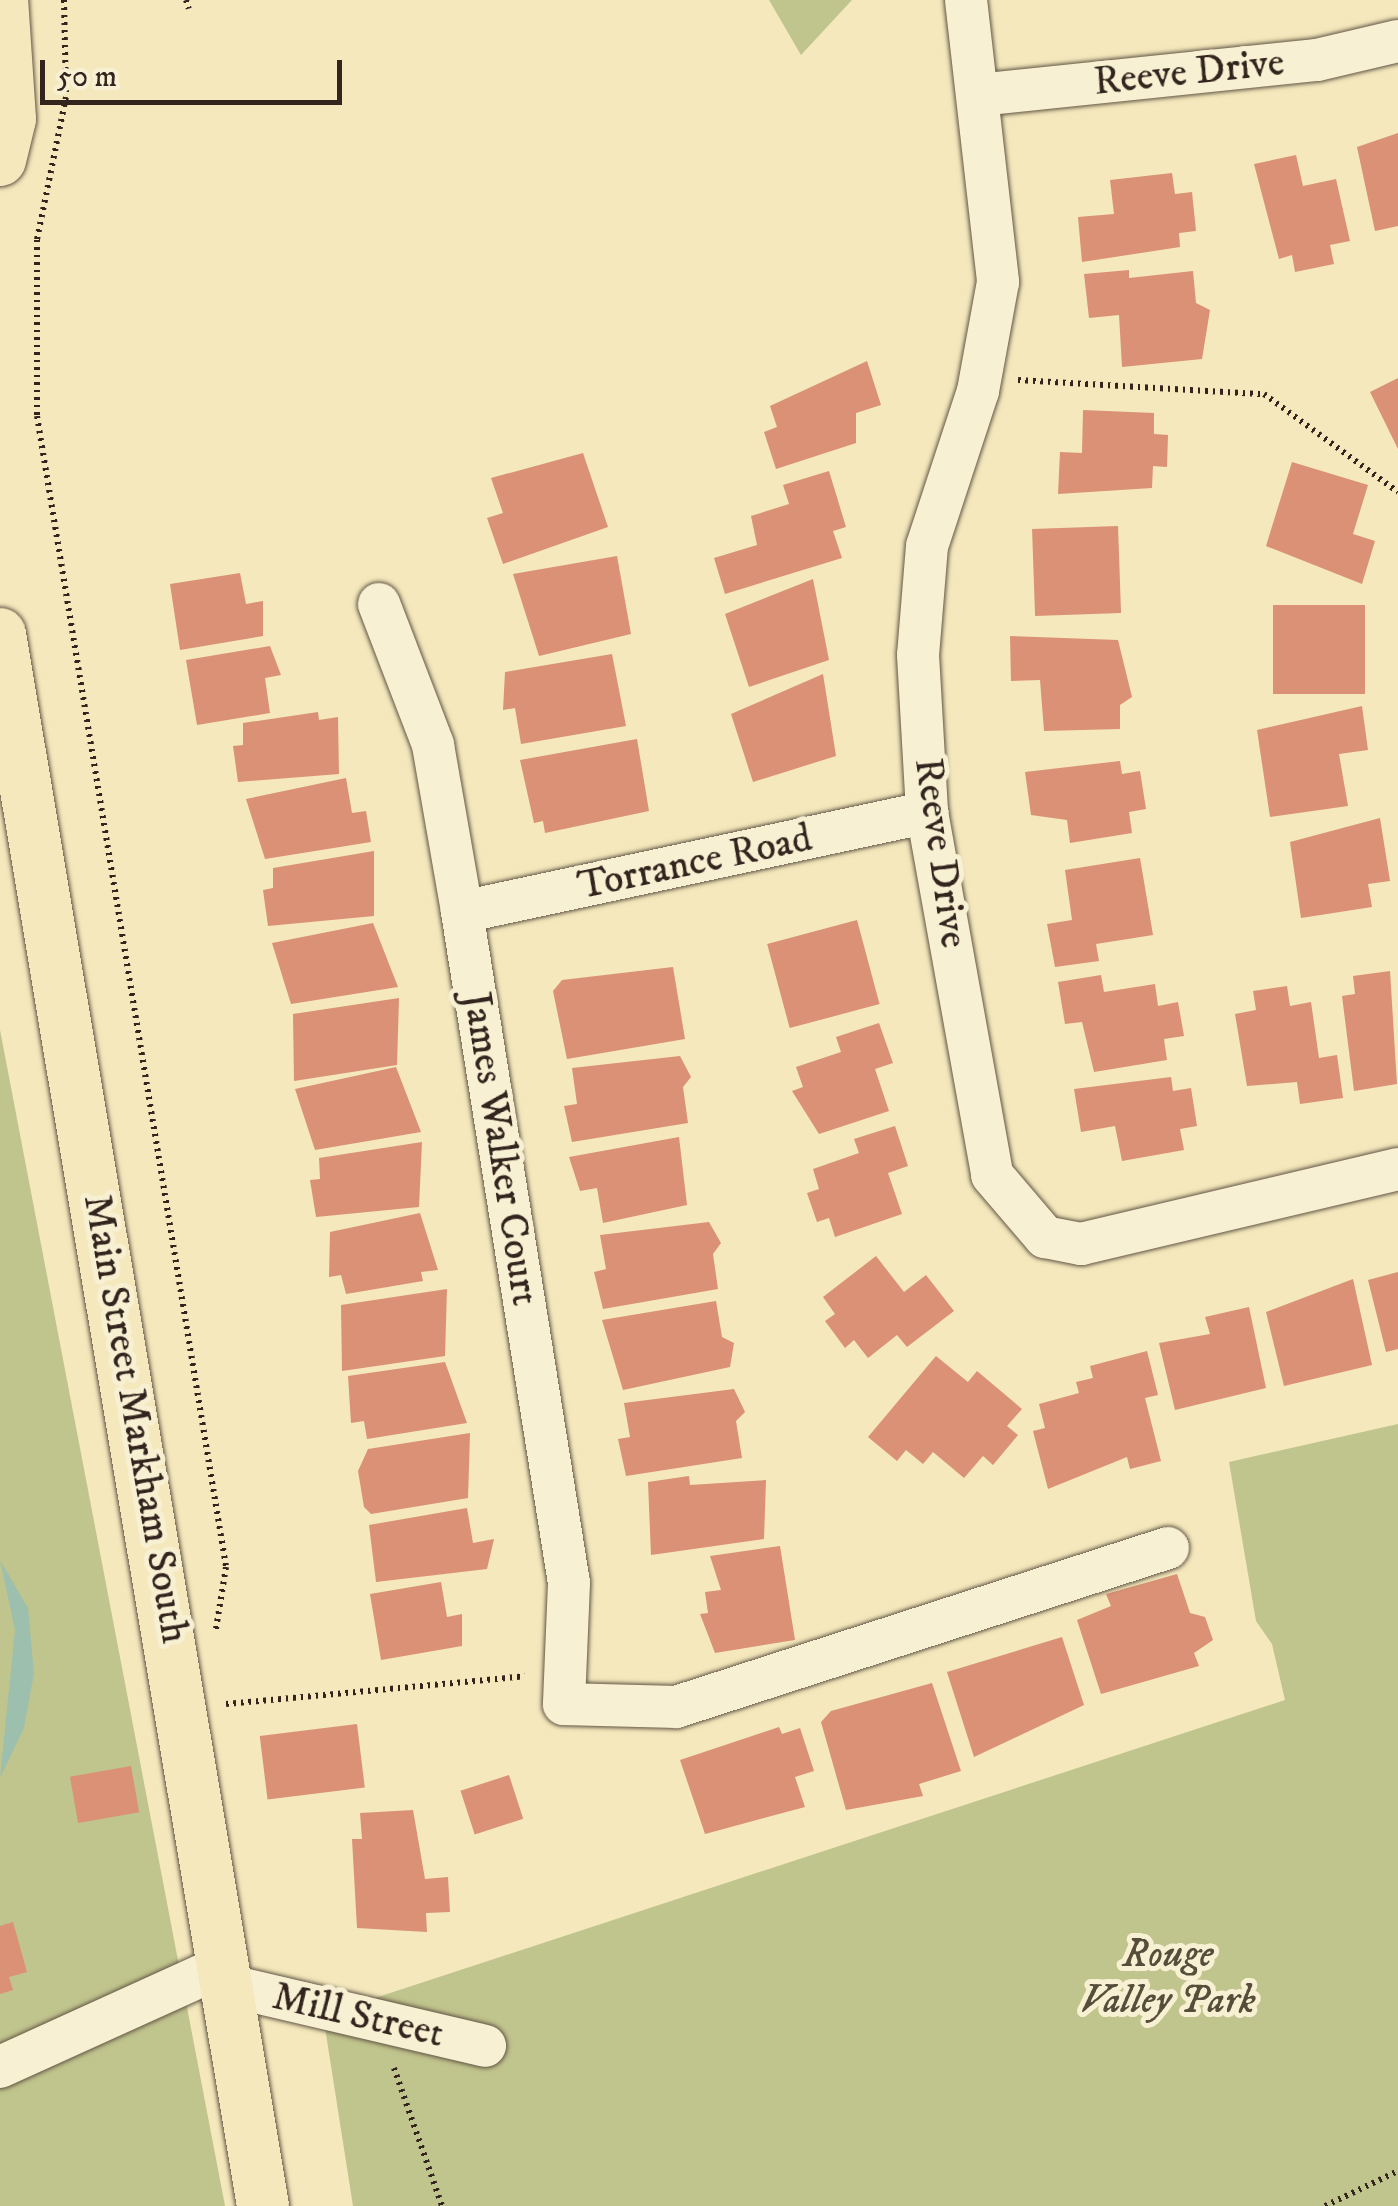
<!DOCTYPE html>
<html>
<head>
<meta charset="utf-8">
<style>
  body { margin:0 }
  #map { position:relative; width:1398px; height:2206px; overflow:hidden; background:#f4e8bc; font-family:"IM FELL DW Pica",serif }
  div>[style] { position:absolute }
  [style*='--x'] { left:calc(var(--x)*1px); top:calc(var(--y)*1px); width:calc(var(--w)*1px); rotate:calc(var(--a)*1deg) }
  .green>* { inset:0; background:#c0c48d }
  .water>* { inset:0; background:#9cc0ad }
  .building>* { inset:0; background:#da9175; transform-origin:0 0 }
  .path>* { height:6px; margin-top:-3px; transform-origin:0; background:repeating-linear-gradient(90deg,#33251e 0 2.5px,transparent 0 7.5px) }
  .roads { filter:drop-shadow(0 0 2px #635646) drop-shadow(0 0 2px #635646) }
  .minor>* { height:42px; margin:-21px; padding:0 21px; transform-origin:21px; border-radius:21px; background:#f8f0d3 }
  .major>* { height:52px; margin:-26px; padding:0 26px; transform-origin:26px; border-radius:26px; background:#f4e8bc }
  span { translate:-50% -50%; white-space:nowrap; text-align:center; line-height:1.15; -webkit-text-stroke:10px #f8f0d3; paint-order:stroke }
  .street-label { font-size:40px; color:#33251e }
  .park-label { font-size:40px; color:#564d3a; font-style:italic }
  .scale { position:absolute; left:40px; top:60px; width:302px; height:45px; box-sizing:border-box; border:5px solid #33251e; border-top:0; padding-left:12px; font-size:30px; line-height:35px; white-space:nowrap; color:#33251e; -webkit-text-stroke:8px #f8f0d3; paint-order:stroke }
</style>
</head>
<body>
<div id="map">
  <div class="green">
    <i style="clip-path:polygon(769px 0,852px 0,801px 55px)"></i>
    <i style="clip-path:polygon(0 1030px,225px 2206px,0 2206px)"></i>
    <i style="clip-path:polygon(1398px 1424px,1398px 2206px,353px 2206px,323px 2015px,1285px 1700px,1272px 1644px,1256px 1621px,1229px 1462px)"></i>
  </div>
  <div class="water">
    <i style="clip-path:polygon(0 1560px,28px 1608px,34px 1673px,24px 1728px,0 1778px,15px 1630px)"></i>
  </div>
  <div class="building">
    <i style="clip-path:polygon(1398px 133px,1398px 226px,1375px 231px,1357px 147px)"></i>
    <i style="clip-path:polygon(1296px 155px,1303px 186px,1336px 179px,1350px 241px,1330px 245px,1334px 264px,1295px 272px,1292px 255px,1279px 259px,1254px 164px)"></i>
    <i style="clip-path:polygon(1172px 173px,1175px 194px,1192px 192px,1196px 231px,1179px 233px,1180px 247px,1082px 262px,1078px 217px,1114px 214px,1110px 180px)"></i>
    <i style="clip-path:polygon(1129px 270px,1129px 278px,1193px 271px,1196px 303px,1210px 310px,1202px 359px,1122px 367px,1119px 315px,1089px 318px,1084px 274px)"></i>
    <i style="clip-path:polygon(867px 361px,881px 405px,856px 413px,856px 443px,776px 469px,764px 432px,777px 427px,770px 406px)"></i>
    <i style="clip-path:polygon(1398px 378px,1398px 449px,1370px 392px)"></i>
    <i style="clip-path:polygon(1083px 410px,1154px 413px,1154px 434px,1168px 435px,1167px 467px,1153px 466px,1152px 488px,1058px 494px,1060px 452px,1082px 453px)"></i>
    <i style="clip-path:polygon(583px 453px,608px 527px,503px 564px,487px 518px,503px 513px,491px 478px)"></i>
    <i style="clip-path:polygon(1292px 462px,1368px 485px,1353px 534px,1375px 541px,1362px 584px,1266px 546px)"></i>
    <i style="clip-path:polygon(829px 471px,846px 527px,833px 531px,842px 558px,725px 594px,714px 558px,757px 545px,751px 516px,789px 504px,783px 485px)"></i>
    <i style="left:1118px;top:526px;width:87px;height:86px;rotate:88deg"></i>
    <i style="clip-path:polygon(617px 556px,631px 634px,539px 656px,513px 574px)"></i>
    <i style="clip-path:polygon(240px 573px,246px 604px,263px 601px,263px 636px,180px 650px,170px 584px)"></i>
    <i style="clip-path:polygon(813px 579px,829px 660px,749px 687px,725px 614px)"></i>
    <i style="left:1273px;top:605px;width:92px;height:89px"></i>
    <i style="clip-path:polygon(1010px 636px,1118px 640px,1132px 697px,1120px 705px,1120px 729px,1044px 731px,1040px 680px,1011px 681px)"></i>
    <i style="clip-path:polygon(270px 646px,281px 675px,265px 678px,270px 713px,197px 725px,186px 660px)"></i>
    <i style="clip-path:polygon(612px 654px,626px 726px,521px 744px,515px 708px,503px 710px,505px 672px)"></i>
    <i style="clip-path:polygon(823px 674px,836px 756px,753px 782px,731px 714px)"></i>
    <i style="clip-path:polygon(1362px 706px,1368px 750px,1339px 754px,1348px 806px,1270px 817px,1257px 730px)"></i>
    <i style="clip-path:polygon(318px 712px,319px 720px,338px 717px,339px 774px,238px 782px,233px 746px,243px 745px,243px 723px)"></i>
    <i style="clip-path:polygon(637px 739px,649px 811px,545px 833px,543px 821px,534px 823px,520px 760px)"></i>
    <i style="clip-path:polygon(1120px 761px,1122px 774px,1140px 771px,1146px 809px,1129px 812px,1132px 833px,1070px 843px,1067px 820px,1031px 815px,1025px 772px)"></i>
    <i style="clip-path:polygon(346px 778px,352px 813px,366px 811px,371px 842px,265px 859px,246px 799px)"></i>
    <i style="clip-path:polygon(1380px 818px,1390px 881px,1368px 884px,1372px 907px,1301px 918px,1290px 842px)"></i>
    <i style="clip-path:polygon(374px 851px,374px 916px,268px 926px,263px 890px,273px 888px,273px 868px)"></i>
    <i style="clip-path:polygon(1140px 858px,1153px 935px,1096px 944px,1099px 961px,1055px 967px,1047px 924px,1072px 920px,1065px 870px)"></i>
    <i style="left:857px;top:920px;width:87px;height:93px;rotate:75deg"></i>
    <i style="clip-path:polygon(373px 923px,398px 987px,291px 1004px,272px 943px)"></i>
    <i style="clip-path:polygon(673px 967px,685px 1039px,567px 1059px,553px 991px,562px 980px)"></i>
    <i style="clip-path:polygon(1390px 971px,1397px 1084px,1354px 1091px,1342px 996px,1355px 994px,1353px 976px)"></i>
    <i style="clip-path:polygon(1101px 975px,1104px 992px,1155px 984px,1158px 1006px,1178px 1002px,1184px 1036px,1164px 1039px,1167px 1060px,1094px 1072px,1082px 1022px,1065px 1024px,1058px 982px)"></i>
    <i style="clip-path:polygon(1287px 986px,1290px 1006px,1311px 1002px,1319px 1058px,1337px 1055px,1343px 1098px,1300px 1104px,1297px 1082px,1247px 1086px,1235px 1014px,1256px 1010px,1253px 991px)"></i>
    <i style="clip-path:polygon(399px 998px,397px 1065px,294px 1081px,293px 1014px)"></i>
    <i style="clip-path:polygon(879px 1023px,893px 1063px,875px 1069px,889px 1111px,819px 1134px,792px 1091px,803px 1087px,796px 1067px,841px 1052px,836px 1037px)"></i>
    <i style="clip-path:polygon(680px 1056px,691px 1077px,683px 1087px,688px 1123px,572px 1142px,564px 1106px,577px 1104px,572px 1068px)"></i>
    <i style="clip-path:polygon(396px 1067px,421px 1132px,315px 1150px,295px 1089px)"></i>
    <i style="clip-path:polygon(1171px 1077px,1173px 1091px,1191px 1088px,1197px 1126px,1180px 1129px,1184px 1150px,1122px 1161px,1115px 1126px,1081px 1132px,1074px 1089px)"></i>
    <i style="clip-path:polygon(895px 1126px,908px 1166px,888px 1173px,902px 1214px,835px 1237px,829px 1218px,817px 1222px,807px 1193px,819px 1189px,813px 1169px,859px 1153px,854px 1139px)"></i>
    <i style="clip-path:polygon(679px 1137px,687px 1205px,603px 1223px,597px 1188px,580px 1191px,569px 1157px)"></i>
    <i style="clip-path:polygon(422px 1142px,419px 1207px,316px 1217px,310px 1180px,320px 1179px,319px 1158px)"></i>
    <i style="clip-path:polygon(420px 1213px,438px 1270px,421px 1272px,423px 1281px,346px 1294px,341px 1275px,329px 1277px,330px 1232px)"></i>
    <i style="clip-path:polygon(709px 1222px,721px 1243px,713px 1254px,718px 1289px,603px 1309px,594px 1272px,606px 1269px,600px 1235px)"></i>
    <i style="clip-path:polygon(876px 1256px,904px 1292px,926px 1275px,954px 1311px,907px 1347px,897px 1335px,868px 1358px,854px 1340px,845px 1348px,825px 1321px,835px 1314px,823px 1297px)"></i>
    <i style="clip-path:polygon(1398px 1272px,1398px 1349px,1386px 1352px,1368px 1280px)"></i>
    <i style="clip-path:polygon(1353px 1279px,1372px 1365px,1284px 1386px,1266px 1312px)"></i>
    <i style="clip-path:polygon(447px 1289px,445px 1356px,342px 1371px,341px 1305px)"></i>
    <i style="clip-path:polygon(716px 1301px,722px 1337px,734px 1343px,730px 1367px,623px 1390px,602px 1320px)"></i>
    <i style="clip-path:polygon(1249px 1307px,1266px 1388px,1175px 1410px,1159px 1343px,1210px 1334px,1205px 1317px)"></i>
    <i style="clip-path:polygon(1147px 1351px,1158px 1395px,1145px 1398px,1161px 1461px,1130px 1469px,1127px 1457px,1048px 1489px,1033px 1431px,1045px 1428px,1039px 1404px,1079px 1393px,1076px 1382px,1093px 1378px,1090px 1366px)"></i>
    <i style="clip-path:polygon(936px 1356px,968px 1382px,977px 1371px,1022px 1409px,1007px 1426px,1018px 1435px,993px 1465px,983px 1456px,964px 1478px,933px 1452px,923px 1464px,906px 1450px,897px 1461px,868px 1437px)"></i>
    <i style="clip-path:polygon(445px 1362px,467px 1423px,367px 1439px,364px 1421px,351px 1423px,348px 1376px)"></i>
    <i style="clip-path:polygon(734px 1389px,745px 1412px,736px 1421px,742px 1458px,626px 1476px,618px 1439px,630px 1437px,624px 1403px)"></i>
    <i style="clip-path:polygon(470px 1433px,468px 1498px,371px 1514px,364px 1507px,358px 1471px,368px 1449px)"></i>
    <i style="clip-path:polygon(689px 1476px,690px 1485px,766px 1480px,764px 1539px,651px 1555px,648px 1482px)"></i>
    <i style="clip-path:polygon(467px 1508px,473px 1543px,494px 1539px,487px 1569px,376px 1582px,369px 1525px)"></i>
    <i style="clip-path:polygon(780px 1546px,795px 1640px,715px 1653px,700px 1614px,708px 1613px,705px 1592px,721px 1590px,710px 1556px)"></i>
    <i style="clip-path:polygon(1177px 1574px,1190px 1613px,1205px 1617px,1213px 1640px,1194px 1653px,1199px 1666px,1101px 1694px,1077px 1620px,1111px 1606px,1106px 1594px)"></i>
    <i style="clip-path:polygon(441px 1582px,447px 1617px,462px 1614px,462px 1646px,381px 1660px,370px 1594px)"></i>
    <i style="clip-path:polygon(1062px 1637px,1084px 1705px,974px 1757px,947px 1672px)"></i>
    <i style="clip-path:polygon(932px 1683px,961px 1771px,919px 1784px,923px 1796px,846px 1810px,821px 1722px,831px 1711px)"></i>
    <i style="left:357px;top:1724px;width:64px;height:98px;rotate:83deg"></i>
    <i style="clip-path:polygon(779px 1727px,782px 1734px,800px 1728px,814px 1771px,795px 1777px,805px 1807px,705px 1834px,680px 1760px)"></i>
    <i style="left:131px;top:1766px;width:47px;height:62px;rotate:80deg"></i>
    <i style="left:509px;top:1775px;width:46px;height:51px;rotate:72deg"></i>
    <i style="clip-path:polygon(413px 1810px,425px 1879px,448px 1877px,450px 1912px,426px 1913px,427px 1932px,357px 1928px,352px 1839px,362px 1839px,360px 1813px)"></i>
    <i style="clip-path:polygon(13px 1922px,27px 1972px,9px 1977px,13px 1990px,0 1994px,0 1926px)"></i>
  </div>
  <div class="path">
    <i style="--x:64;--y:0;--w:97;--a:88.8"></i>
    <i style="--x:66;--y:97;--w:146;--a:101.5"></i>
    <i style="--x:37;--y:240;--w:176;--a:90"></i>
    <i style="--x:37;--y:416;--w:1166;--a:80.67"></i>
    <i style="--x:226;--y:1567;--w:63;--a:99.2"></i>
    <i style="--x:186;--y:0;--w:9;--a:72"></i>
    <i style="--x:1018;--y:380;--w:246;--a:3.3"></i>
    <i style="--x:1264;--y:394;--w:166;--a:36.2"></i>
    <i style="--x:226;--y:1704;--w:300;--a:-5.3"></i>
    <i style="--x:394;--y:2068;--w:146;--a:70.8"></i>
    <i style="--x:1325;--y:2206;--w:81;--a:-25.6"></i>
  </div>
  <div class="roads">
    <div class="minor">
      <i style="--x:966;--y:0;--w:284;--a:83.5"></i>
      <i style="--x:998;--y:282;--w:111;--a:100.4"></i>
      <i style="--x:978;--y:391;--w:163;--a:108.2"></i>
      <i style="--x:927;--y:546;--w:109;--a:94.7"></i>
      <i style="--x:918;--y:655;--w:157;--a:86.7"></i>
      <i style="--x:927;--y:812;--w:369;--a:79.8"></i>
      <i style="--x:992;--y:1175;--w:82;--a:49.5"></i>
      <i style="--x:1045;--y:1237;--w:37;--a:11"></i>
      <i style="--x:1081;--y:1244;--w:326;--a:-13.3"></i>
      <i style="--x:978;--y:95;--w:341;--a:-5.9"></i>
      <i style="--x:1317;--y:60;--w:83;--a:-13.2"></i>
      <i style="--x:379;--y:604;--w:151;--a:69"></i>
      <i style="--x:433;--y:745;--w:169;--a:80.1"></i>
      <i style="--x:462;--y:912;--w:679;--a:80.94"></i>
      <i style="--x:569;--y:1583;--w:121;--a:92.4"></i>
      <i style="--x:564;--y:1704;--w:112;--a:1.5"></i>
      <i style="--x:676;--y:1707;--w:517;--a:-17.91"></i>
      <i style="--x:462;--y:912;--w:476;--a:-12.1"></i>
      <i style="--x:230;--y:1986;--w:262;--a:13.2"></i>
      <i style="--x:0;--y:2067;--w:249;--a:-24.4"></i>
    </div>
    <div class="major">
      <i style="--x:0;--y:160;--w:42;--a:-76.3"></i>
      <i style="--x:10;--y:119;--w:119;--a:-93.8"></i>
      <i style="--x:0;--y:634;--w:1594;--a:80.5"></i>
    </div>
  </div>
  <div class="street-label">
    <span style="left:1189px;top:73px;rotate:-6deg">Reeve Drive</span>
    <span style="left:940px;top:853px;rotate:82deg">Reeve Drive</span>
    <span style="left:695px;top:863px;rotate:-12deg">Torrance Road</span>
    <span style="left:500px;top:1149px;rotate:81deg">James Walker Court</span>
    <span style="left:135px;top:1419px;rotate:80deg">Main Street Markham South</span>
    <span style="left:358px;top:2016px;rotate:13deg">Mill Street</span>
  </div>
  <div class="park-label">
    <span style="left:1168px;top:1978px">Rouge<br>Valley Park</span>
  </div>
  <div class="scale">50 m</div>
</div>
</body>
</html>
